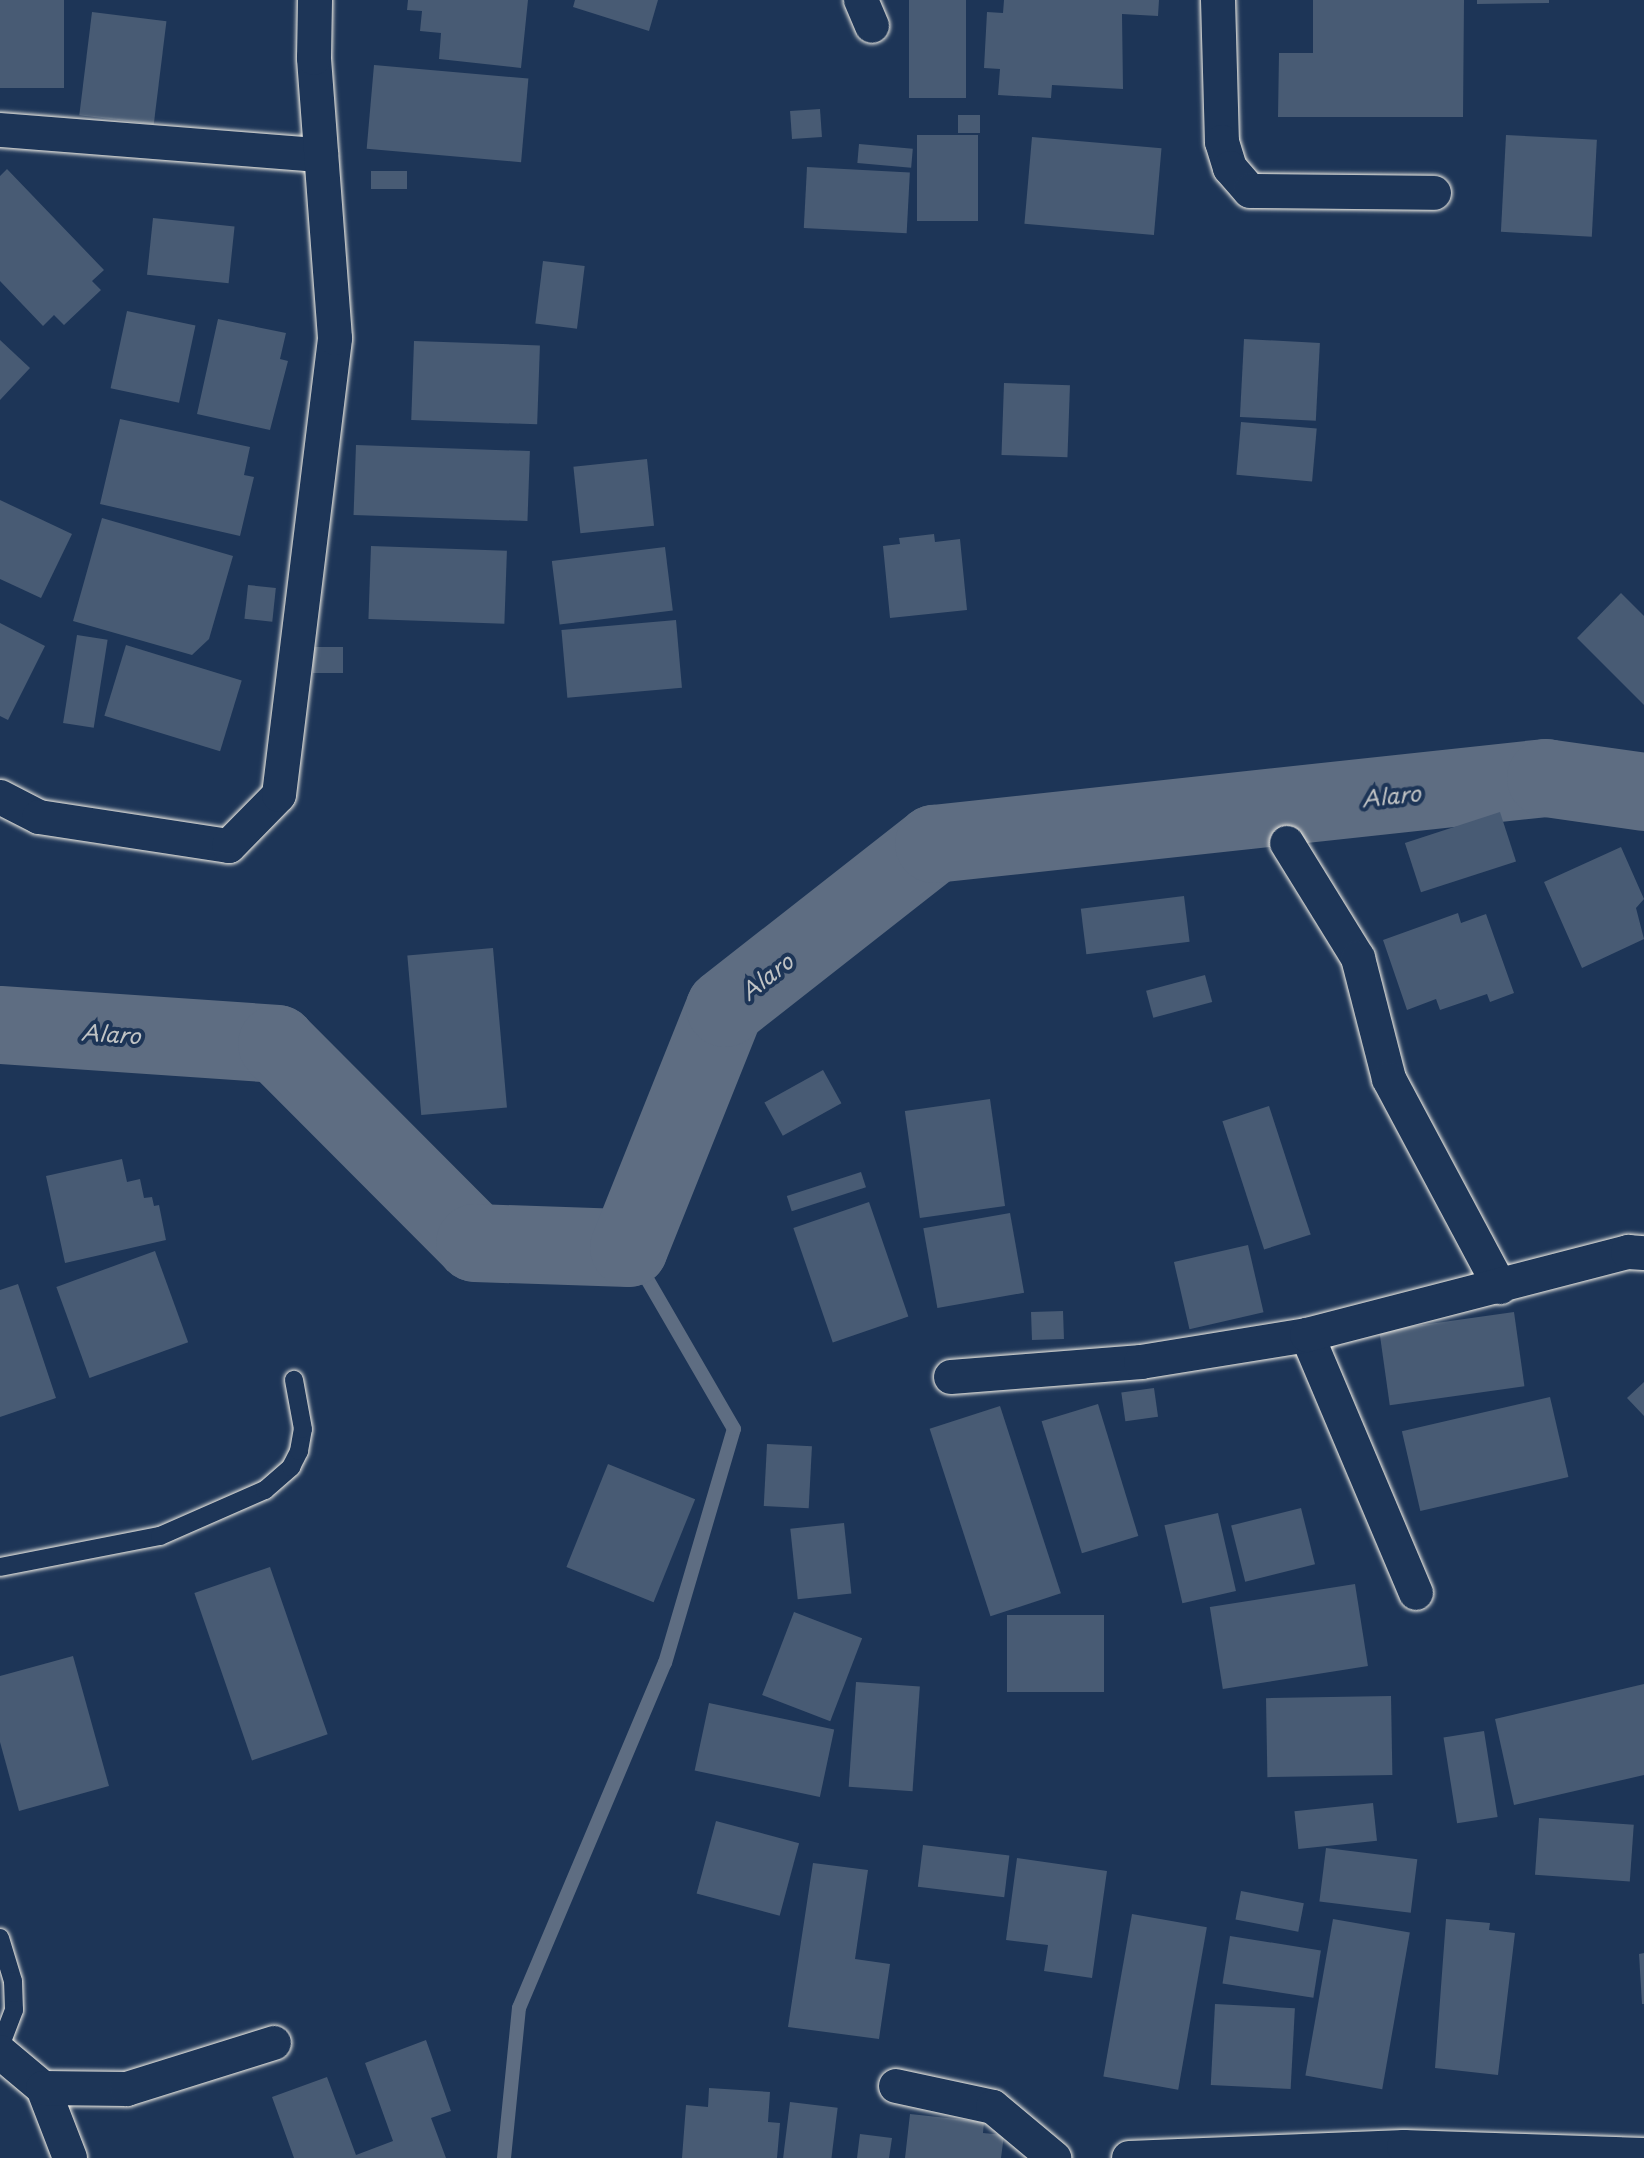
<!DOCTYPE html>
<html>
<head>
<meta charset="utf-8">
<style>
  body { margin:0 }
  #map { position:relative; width:1644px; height:2158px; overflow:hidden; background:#1d3557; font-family:"Playpen Sans",sans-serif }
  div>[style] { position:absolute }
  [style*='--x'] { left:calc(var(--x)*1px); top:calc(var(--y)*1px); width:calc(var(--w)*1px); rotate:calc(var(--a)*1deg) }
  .stream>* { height:14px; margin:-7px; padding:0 7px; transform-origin:7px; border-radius:7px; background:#5e6d82 }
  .river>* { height:78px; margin:-39px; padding:0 39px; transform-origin:39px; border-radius:39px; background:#5e6d82 }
  .building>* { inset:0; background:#485b74; transform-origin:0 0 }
  .roads { filter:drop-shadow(0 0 2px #f4f1e8) drop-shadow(0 0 2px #f4f1e8) }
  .lane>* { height:18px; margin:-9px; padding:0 9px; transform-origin:9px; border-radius:9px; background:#1d3557 }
  .street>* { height:34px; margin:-17px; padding:0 17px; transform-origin:17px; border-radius:17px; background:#1d3557 }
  span { translate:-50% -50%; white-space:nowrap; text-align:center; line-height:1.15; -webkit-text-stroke:8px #1d3557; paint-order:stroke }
  .water-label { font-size:22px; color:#c0c3c4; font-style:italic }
</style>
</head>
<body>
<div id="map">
  <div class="stream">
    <i style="--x:504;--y:2158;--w:151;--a:-84.3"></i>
    <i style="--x:519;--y:2008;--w:375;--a:-67.1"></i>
    <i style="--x:665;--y:1663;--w:244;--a:-73.6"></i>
    <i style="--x:734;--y:1429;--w:209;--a:-120.1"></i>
  </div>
  <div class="river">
    <i style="--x:0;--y:1025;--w:278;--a:3.9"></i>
    <i style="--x:277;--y:1044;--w:281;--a:45.1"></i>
    <i style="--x:475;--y:1243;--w:154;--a:1.9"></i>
    <i style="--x:629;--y:1248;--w:258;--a:-68.2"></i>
    <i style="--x:725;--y:1008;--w:266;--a:-38.1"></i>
    <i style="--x:934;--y:844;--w:616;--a:-6.16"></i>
    <i style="--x:1546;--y:778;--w:99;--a:8.1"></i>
  </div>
  <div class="building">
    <i style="left:0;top:0;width:64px;height:88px"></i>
    <i style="clip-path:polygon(408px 0,528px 0,521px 68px,439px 59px,441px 33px,420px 31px,422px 11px,407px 10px)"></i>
    <i style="clip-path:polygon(575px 0,658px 0,649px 31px,573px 7px)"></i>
    <i style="left:909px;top:0;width:57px;height:98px"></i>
    <i style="clip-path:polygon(1004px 0,1159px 0,1158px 16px,1122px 14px,1123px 89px,1052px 85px,1051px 98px,998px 95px,1000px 69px,984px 68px,987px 12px,1003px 13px)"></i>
    <i style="clip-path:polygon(1313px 0,1464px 0,1463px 117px,1278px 117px,1279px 53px,1313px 53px)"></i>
    <i style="clip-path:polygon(1477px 0,1549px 0,1549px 3px,1477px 4px)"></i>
    <i style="left:92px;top:12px;width:75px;height:104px;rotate:7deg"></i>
    <i style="left:374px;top:65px;width:155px;height:84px;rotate:5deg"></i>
    <i style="left:820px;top:109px;width:28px;height:30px;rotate:86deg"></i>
    <i style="left:980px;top:115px;width:18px;height:22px;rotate:90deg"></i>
    <i style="left:917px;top:135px;width:61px;height:86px"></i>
    <i style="left:1506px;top:135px;width:91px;height:97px;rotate:3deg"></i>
    <i style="left:1032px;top:137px;width:130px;height:87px;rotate:5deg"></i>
    <i style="left:859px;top:144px;width:54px;height:19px;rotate:5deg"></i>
    <i style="left:807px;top:167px;width:103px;height:61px;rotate:3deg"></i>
    <i style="clip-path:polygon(7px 169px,104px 270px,92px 281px,101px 290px,64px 325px,54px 315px,43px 326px,0 281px,0 176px)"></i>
    <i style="left:407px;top:171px;width:18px;height:36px;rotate:90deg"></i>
    <i style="left:153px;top:218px;width:82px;height:57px;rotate:6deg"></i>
    <i style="left:543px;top:261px;width:42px;height:63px;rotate:7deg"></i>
    <i style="left:127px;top:311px;width:70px;height:79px;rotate:12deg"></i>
    <i style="clip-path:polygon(218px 319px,286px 333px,280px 359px,288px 361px,270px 430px,197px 414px)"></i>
    <i style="left:1244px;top:339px;width:76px;height:78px;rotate:3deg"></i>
    <i style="clip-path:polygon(0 340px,30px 368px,0 400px)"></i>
    <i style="left:414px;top:341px;width:126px;height:79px;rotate:2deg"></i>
    <i style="left:1004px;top:383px;width:66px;height:72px;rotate:2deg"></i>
    <i style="clip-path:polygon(120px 419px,250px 447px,244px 475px,254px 477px,240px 536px,100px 504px)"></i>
    <i style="left:1241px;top:422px;width:76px;height:53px;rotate:5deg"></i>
    <i style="left:356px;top:445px;width:174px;height:70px;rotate:2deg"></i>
    <i style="left:647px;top:459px;width:67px;height:74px;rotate:84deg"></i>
    <i style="clip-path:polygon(0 500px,72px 534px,41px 598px,0 579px)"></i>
    <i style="clip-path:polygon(102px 518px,233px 556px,209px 639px,192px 655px,73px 621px)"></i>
    <i style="clip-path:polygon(934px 534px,935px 542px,960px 539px,967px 610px,890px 618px,883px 546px,900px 544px,899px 538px)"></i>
    <i style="left:371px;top:546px;width:136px;height:73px;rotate:2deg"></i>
    <i style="left:665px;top:547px;width:64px;height:114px;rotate:83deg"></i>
    <i style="left:248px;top:585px;width:28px;height:34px;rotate:6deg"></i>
    <i style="clip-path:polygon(1621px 593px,1644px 616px,1644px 705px,1577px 638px)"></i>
    <i style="left:676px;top:620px;width:68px;height:115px;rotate:85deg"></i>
    <i style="clip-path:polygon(0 623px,45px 646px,8px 720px,0 716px)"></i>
    <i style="left:77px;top:635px;width:31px;height:89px;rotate:9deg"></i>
    <i style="left:126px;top:645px;width:121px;height:74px;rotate:17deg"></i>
    <i style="left:313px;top:647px;width:30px;height:26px"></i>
    <i style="left:1500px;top:812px;width:52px;height:100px;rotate:72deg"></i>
    <i style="clip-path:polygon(1621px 847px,1644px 899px,1636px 908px,1644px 939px,1582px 968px,1544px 882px)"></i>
    <i style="left:1184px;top:896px;width:46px;height:104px;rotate:83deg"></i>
    <i style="clip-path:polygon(1458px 913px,1461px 923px,1486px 914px,1514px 993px,1490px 1002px,1487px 994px,1440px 1010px,1436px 999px,1407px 1010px,1383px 940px)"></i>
    <i style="left:493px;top:948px;width:160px;height:86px;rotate:85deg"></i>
    <i style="left:1205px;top:975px;width:28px;height:61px;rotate:75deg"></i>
    <i style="left:823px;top:1070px;width:38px;height:67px;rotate:61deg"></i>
    <i style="left:990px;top:1099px;width:108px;height:86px;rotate:82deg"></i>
    <i style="left:1269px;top:1106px;width:135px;height:49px;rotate:72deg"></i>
    <i style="clip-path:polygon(122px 1159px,127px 1182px,140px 1179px,144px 1198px,152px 1197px,154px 1206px,159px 1205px,166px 1240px,65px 1263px,46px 1176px)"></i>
    <i style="left:861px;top:1172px;width:16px;height:78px;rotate:72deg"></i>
    <i style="left:869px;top:1202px;width:121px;height:80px;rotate:71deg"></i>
    <i style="left:1010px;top:1213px;width:81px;height:88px;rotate:80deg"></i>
    <i style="left:1248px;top:1245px;width:69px;height:76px;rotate:77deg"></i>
    <i style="left:155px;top:1251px;width:97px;height:105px;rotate:70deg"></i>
    <i style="clip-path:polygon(18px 1284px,56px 1398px,0 1417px,0 1290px)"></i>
    <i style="left:1063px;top:1311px;width:28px;height:32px;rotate:88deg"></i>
    <i style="left:1514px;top:1312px;width:75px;height:136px;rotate:82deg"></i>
    <i style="clip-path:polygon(1644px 1382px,1644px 1416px,1627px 1398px)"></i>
    <i style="left:1154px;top:1388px;width:29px;height:33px;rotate:82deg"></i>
    <i style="left:1550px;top:1397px;width:82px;height:152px;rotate:77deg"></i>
    <i style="left:1098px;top:1404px;width:138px;height:59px;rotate:73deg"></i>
    <i style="left:1000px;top:1406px;width:197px;height:74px;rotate:72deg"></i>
    <i style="left:767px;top:1444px;width:45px;height:62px;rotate:3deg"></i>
    <i style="left:608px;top:1464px;width:94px;height:111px;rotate:22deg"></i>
    <i style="left:1301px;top:1508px;width:58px;height:72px;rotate:76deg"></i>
    <i style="left:1218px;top:1513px;width:80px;height:55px;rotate:77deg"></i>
    <i style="left:844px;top:1523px;width:71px;height:54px;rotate:84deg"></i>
    <i style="left:270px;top:1567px;width:177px;height:80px;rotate:71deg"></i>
    <i style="left:1355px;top:1584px;width:83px;height:147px;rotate:81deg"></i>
    <i style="left:794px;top:1612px;width:73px;height:89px;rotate:21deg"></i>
    <i style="left:1104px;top:1615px;width:77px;height:97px;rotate:90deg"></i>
    <i style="clip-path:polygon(73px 1656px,109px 1786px,19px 1811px,0 1742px,0 1676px)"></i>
    <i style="left:856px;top:1682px;width:64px;height:105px;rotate:4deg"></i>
    <i style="clip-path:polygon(1644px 1684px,1644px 1775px,1514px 1805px,1495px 1719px)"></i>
    <i style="left:1391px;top:1696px;width:79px;height:125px;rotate:89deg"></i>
    <i style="left:709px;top:1703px;width:128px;height:69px;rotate:12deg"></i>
    <i style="left:1484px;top:1731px;width:87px;height:41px;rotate:81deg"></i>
    <i style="left:1373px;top:1803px;width:38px;height:79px;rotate:84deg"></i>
    <i style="left:1539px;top:1818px;width:95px;height:57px;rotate:4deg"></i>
    <i style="left:716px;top:1821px;width:86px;height:75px;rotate:15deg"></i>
    <i style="left:923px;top:1845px;width:87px;height:42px;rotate:7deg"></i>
    <i style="left:1326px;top:1848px;width:92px;height:54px;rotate:7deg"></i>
    <i style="clip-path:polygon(1017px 1858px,1107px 1871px,1092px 1978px,1044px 1971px,1048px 1945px,1006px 1940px)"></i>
    <i style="clip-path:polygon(813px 1863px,868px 1870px,855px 1959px,890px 1964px,879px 2039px,788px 2027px)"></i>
    <i style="left:1241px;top:1891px;width:64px;height:29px;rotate:11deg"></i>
    <i style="left:1132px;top:1914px;width:76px;height:165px;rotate:10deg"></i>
    <i style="left:1333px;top:1919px;width:78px;height:159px;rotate:10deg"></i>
    <i style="clip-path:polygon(1446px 1919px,1490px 1923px,1489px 1930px,1515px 1933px,1498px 2075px,1435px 2068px)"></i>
    <i style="left:1230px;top:1936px;width:92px;height:48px;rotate:9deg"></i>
    <i style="clip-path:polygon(1644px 1953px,1644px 2004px,1642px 2004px,1639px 1954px)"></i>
    <i style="left:1215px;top:2004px;width:80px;height:81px;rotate:3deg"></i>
    <i style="clip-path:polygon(426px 2040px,451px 2111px,431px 2118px,446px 2158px,294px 2158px,272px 2097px,327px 2077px,356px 2155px,393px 2141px,365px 2063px)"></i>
    <i style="clip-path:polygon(709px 2088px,770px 2092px,768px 2122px,780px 2123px,777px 2158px,682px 2158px,686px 2105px,708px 2107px)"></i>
    <i style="left:790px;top:2102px;width:48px;height:57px;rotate:7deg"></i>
    <i style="clip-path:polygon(910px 2114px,984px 2122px,983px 2133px,1004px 2135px,1001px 2158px,905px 2158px)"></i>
    <i style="clip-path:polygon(860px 2134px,892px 2138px,889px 2158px,857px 2158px)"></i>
  </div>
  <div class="roads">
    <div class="lane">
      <i style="--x:0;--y:1567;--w:163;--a:-11"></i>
      <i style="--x:160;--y:1536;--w:115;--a:-23.7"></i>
      <i style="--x:265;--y:1490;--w:35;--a:-41"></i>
      <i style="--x:291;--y:1467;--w:18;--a:-63"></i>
      <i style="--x:299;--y:1451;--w:22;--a:-80"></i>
      <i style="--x:303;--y:1429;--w:50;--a:-100.4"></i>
      <i style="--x:0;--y:1938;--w:45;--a:73.2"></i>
      <i style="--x:13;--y:1981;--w:29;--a:88"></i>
      <i style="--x:14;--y:2010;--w:39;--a:111"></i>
    </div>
    <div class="street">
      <i style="--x:861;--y:0;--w:28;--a:67"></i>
      <i style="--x:1218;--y:0;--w:142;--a:88.4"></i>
      <i style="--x:1222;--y:142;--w:27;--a:73"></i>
      <i style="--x:1230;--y:168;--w:30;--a:49"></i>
      <i style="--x:1250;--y:191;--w:184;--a:0.6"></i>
      <i style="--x:0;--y:130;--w:322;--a:4.5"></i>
      <i style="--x:0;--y:797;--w:44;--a:27.1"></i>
      <i style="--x:39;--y:817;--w:192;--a:8.7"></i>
      <i style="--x:229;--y:846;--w:71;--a:-45.6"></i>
      <i style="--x:279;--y:795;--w:460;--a:-83"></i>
      <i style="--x:335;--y:338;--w:281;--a:-94.3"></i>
      <i style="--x:314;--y:58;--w:58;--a:-89"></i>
      <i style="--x:1287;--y:843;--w:135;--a:58.3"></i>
      <i style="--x:1358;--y:958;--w:125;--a:75.6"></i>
      <i style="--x:1389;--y:1079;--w:236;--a:61.9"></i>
      <i style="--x:1307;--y:1335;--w:280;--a:67.1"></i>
      <i style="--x:951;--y:1377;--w:191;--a:-4.5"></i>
      <i style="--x:1141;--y:1362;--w:168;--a:-9.2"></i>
      <i style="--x:1307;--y:1335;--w:332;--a:-14.5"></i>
      <i style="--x:1628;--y:1252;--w:16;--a:4"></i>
      <i style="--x:0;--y:2052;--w:56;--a:39.9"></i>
      <i style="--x:43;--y:2088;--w:75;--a:68.9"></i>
      <i style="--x:896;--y:2086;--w:99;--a:12.2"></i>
      <i style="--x:993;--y:2107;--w:80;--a:39.9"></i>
      <i style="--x:43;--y:2088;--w:84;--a:0.7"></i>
      <i style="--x:127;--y:2089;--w:154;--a:-17.4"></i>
      <i style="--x:1129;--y:2158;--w:275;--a:-2.3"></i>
      <i style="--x:1404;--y:2147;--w:240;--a:1.9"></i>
    </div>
  </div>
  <div class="water-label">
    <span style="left:1391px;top:795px;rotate:-6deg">Alaro</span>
    <span style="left:766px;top:976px;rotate:-38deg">Alaro</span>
    <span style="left:111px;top:1033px;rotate:4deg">Alaro</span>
  </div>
</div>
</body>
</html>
